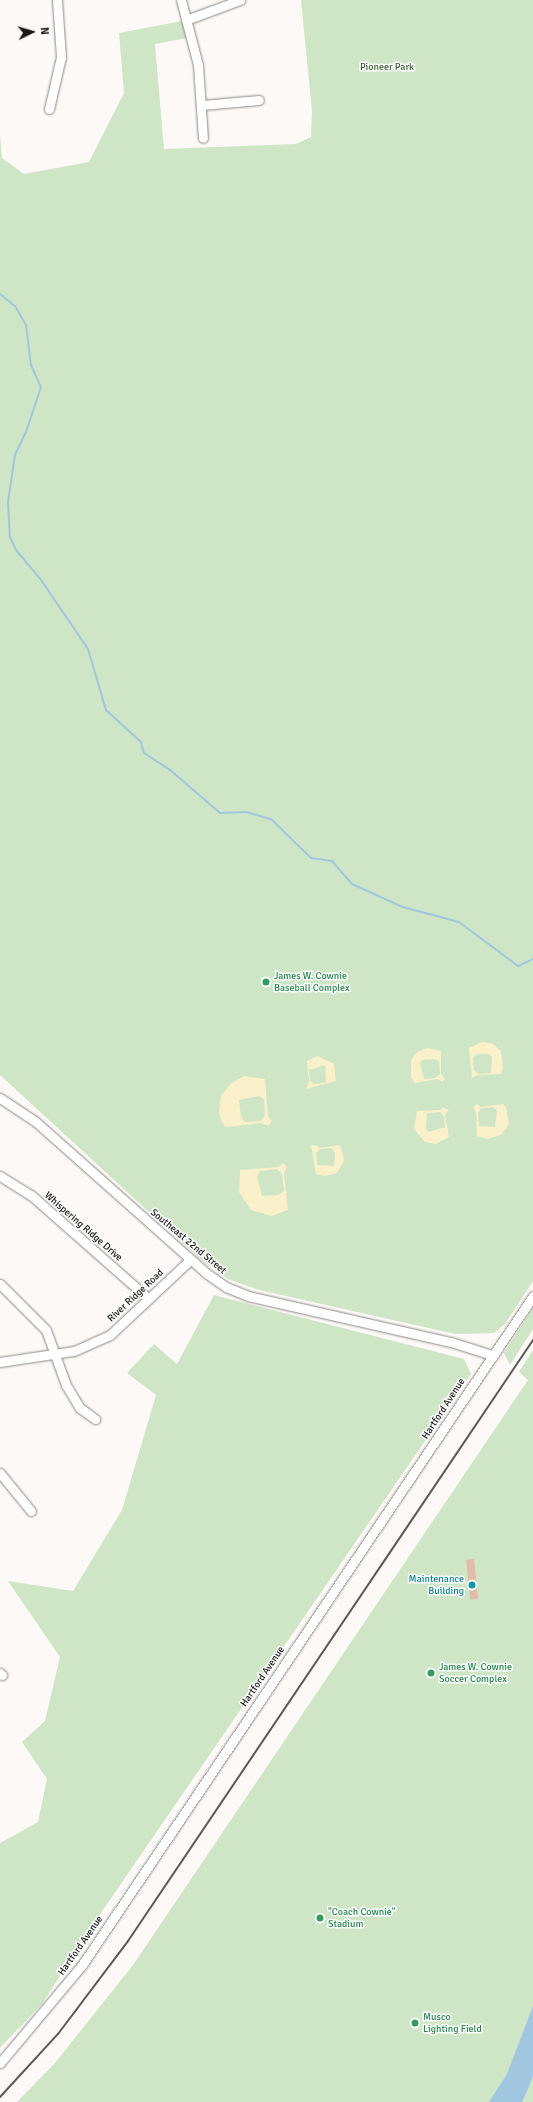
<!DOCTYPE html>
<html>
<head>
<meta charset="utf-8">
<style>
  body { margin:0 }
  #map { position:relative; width:533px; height:2102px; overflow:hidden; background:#fcf9f6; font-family:Signika,sans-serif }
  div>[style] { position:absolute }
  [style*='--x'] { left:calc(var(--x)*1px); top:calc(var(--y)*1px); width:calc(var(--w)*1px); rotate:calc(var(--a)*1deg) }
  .green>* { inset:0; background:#cee6c6 }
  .sand>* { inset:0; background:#faf0ca }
  .water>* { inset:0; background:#a1c6df }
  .stream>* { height:2px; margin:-1px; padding:0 1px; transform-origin:1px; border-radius:1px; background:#a1c6df }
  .building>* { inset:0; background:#e4bbaa; transform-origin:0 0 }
  .roads { filter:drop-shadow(0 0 1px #8b8885) drop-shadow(0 0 1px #8b8885) }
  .minor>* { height:9px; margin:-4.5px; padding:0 4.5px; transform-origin:4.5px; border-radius:4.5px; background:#fff }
  .rail>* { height:2px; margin:-1px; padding:0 1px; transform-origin:1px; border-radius:1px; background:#5a5957 }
  .dots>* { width:11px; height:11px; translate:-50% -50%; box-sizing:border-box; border:2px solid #fff; border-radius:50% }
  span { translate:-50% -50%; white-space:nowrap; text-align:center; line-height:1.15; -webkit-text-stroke:3px #fff; paint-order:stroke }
  .park-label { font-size:10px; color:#3b5e2f }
  .leisure-label { font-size:10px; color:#27864d }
  .left { translate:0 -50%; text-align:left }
  .street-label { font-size:10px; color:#181716 }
  .culture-label { font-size:10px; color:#0d838f }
  .right { translate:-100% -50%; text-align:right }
  .north { position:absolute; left:12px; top:12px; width:40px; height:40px; -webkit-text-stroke:3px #fff; paint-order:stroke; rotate:85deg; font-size:11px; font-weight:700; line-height:16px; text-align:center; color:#181716 }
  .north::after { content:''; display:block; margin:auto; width:14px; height:18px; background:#181716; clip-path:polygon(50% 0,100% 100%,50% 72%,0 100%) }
</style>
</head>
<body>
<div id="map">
  <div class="green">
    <i style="clip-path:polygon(301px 0,533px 0,533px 1281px,505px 1324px,494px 1333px,455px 1334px,259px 1290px,228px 1279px,199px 1258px,0 1075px,0 133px,2px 158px,24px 174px,89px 162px,124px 93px,119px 33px,182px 21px,187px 38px,155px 44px,164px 149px,296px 144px,311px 137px,312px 111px)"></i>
    <i style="clip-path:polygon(214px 1295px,464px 1359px,471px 1374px,92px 1926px,42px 2004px,0 2048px,0 1843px,38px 1822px,47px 1779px,22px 1742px,45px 1721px,60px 1657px,8px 1581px,73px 1591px,122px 1510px,156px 1395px,127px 1373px,154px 1344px,177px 1364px)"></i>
    <i style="clip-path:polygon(533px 1308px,533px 1329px,510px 1365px,504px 1353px)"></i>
    <i style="clip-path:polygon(533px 1350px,533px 2102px,17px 2102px,55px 2063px,133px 1965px,528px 1380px,519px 1372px)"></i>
  </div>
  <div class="sand">
    <i style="clip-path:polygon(evenodd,482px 1042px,493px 1044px,501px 1051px,503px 1068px,501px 1074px,478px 1075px,472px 1078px,469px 1048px,482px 1042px,477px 1054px,488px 1054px,492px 1057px,491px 1073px,478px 1074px,474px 1070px,473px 1058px,477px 1054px)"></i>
    <i style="clip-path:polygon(evenodd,427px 1048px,441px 1051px,441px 1074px,445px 1079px,442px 1082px,437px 1079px,415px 1083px,411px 1077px,411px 1060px,417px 1052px,427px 1048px,434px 1059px,439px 1061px,440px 1074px,436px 1078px,424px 1079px,420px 1063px,422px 1060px,434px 1059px)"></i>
    <i style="clip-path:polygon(evenodd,318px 1056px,334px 1064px,336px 1081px,306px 1089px,309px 1081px,307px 1061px,318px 1056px,325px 1065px,326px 1083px,314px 1084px,310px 1081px,309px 1070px,325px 1065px)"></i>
    <i style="clip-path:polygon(evenodd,244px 1076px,265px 1079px,268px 1116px,272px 1121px,268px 1126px,262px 1123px,225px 1127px,222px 1122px,219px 1112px,221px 1096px,230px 1084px,244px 1076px,259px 1096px,264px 1099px,265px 1115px,261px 1121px,245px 1122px,241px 1117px,239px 1100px,259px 1096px)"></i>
    <i style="clip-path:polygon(evenodd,477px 1104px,481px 1107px,503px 1104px,506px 1107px,509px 1124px,501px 1135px,487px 1139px,477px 1136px,476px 1113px,473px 1108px,477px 1104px,481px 1108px,494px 1107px,497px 1111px,495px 1127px,479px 1126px,478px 1113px,481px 1108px)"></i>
    <i style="clip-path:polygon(evenodd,443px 1107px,449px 1110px,445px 1115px,449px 1137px,436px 1144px,425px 1142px,414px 1129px,417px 1111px,440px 1110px,443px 1107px,440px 1112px,444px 1116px,445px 1127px,429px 1132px,426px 1129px,427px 1113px,440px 1112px)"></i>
    <i style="clip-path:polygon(evenodd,316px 1145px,319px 1148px,340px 1145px,344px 1160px,337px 1173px,325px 1176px,316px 1174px,311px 1145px,316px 1145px,331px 1148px,335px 1153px,334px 1166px,317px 1165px,316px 1153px,320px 1149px,331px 1148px)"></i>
    <i style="clip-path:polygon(evenodd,283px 1163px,287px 1167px,284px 1173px,288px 1210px,272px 1216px,251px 1210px,239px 1192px,240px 1170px,278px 1167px,283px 1163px,277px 1169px,282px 1174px,284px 1191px,278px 1195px,262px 1196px,257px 1177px,260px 1171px,277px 1169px)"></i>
  </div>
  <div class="water">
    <i style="clip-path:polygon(533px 2006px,533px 2076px,527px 2091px,522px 2102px,489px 2102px,507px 2074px)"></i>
  </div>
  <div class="stream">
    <i style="--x:0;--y:294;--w:19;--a:39"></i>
    <i style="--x:15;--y:306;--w:22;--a:60"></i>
    <i style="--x:26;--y:325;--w:40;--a:82.9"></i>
    <i style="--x:31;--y:365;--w:24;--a:66"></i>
    <i style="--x:41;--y:387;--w:47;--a:108.4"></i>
    <i style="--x:26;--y:432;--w:25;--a:116"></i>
    <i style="--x:15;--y:455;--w:48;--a:98.5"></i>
    <i style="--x:8;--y:502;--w:35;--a:87"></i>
    <i style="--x:10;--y:537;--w:14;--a:65"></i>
    <i style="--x:16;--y:550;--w:39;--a:50"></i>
    <i style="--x:41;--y:580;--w:83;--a:55.7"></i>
    <i style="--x:88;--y:649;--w:64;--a:73.6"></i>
    <i style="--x:106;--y:710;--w:47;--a:42.4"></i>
    <i style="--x:141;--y:742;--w:11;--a:75"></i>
    <i style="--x:144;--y:753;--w:30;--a:33"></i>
    <i style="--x:169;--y:769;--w:67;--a:40.8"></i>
    <i style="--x:220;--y:813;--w:26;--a:-2"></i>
    <i style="--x:246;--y:812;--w:26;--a:16"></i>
    <i style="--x:271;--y:819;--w:56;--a:44.3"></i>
    <i style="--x:311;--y:858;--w:21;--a:8"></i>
    <i style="--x:332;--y:861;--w:30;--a:49"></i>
    <i style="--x:352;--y:884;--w:56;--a:24.3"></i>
    <i style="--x:403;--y:907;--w:58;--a:15"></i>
    <i style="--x:459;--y:922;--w:74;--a:36.7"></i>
    <i style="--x:518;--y:966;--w:17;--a:-25"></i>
  </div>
  <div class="building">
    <i style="left:474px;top:1559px;width:40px;height:8px;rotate:84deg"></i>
  </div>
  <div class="roads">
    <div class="minor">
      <i style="--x:181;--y:0;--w:67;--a:75.3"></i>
      <i style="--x:198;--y:65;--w:73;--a:86.1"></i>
      <i style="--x:186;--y:20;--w:58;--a:-20.3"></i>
      <i style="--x:202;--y:105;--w:57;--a:-5"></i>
      <i style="--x:49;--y:109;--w:53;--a:-77"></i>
      <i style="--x:61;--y:57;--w:57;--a:-94"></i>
      <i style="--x:0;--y:1098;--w:43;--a:33.7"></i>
      <i style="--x:36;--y:1122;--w:227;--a:41.6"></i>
      <i style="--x:206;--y:1273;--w:24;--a:35"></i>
      <i style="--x:226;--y:1287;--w:24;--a:22"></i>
      <i style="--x:248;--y:1296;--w:208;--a:12.8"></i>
      <i style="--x:451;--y:1342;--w:43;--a:17.6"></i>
      <i style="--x:0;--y:1176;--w:36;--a:32"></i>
      <i style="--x:31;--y:1195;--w:157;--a:41.4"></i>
      <i style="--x:0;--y:1284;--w:65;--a:45"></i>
      <i style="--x:46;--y:1330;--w:59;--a:70"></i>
      <i style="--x:66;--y:1385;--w:27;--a:59"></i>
      <i style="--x:80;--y:1408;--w:19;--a:36"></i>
      <i style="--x:0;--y:1362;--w:75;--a:-8.5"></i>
      <i style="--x:74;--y:1351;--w:39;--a:-24"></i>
      <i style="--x:110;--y:1335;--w:110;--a:-43.2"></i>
      <i style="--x:0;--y:1473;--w:49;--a:50.8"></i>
      <i style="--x:0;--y:1673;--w:3;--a:45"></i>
      <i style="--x:0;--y:2063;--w:128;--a:-50.1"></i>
      <i style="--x:82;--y:1965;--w:807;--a:-56.01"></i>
    </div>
  </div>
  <div class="rail">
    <i style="--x:0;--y:2097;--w:86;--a:-47.4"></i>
    <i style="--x:58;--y:2034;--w:116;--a:-53"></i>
    <i style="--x:128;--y:1941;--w:725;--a:-56.02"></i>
  </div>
  <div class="dots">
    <i style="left:266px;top:982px;background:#2e9e5b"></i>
    <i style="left:472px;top:1585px;background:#0f9aa8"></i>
    <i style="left:431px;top:1673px;background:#2e9e5b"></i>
    <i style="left:320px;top:1918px;background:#2e9e5b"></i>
    <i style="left:415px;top:2023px;background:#2e9e5b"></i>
  </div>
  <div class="park-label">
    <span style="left:387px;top:68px">Pioneer Park</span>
  </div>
  <div class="leisure-label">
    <span class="left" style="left:274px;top:982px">James W. Cownie<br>Baseball Complex</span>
    <span class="left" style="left:439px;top:1673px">James W. Cownie<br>Soccer Complex</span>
    <span class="left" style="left:328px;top:1918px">"Coach Cownie"<br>Stadium</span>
    <span class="left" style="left:423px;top:2023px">Musco<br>Lighting Field</span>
  </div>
  <div class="street-label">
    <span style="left:83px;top:1227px;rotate:41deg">Whispering Ridge Drive</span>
    <span style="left:188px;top:1242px;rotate:40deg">Southeast 22nd Street</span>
    <span style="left:136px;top:1296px;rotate:-43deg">River Ridge Road</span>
    <span style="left:444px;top:1409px;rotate:-57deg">Hartford Avenue</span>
    <span style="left:263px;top:1677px;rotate:-56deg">Hartford Avenue</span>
    <span style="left:81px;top:1946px;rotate:-55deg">Hartford Avenue</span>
  </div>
  <div class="culture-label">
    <span class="right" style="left:464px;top:1585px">Maintenance<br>Building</span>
  </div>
  <div class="north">N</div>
</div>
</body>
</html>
